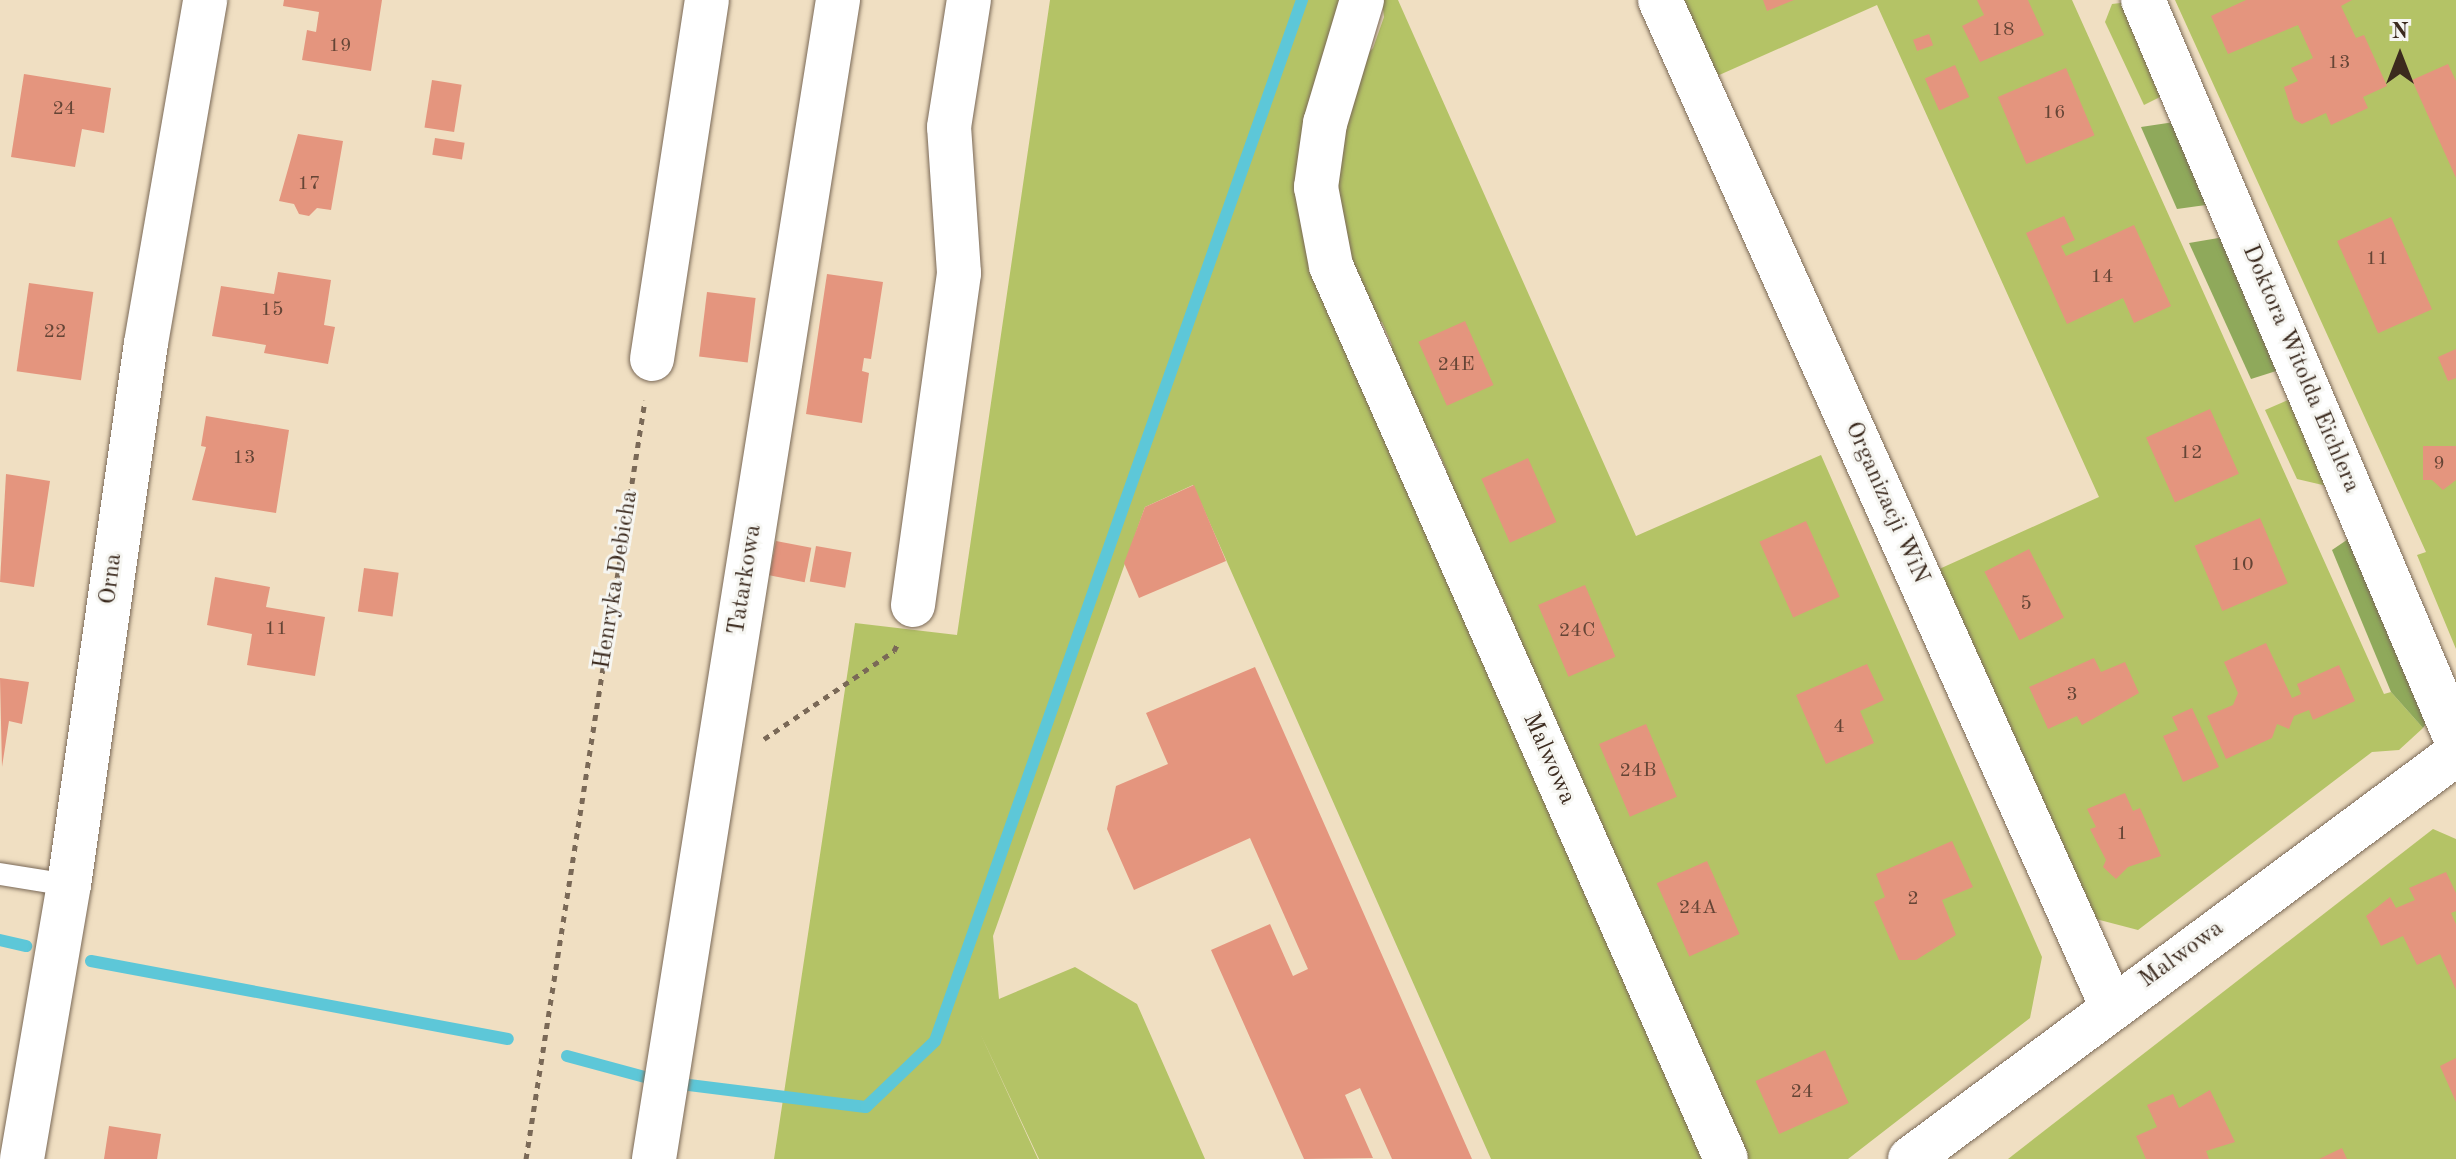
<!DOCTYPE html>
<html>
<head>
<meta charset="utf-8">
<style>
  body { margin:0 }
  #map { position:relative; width:2456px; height:1159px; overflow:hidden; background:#f0dfc2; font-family:"Old Standard TT",serif }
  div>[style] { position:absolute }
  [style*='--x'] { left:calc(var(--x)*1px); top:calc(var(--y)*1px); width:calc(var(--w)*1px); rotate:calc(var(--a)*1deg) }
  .green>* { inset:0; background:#b4c366 }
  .forest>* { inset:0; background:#8fa95b }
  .stream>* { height:12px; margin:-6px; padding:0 6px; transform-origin:6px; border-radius:6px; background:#5dc7d8 }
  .building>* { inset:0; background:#e4957e; transform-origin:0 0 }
  .path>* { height:5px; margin-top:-2.5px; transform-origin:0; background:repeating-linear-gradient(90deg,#7a6957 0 6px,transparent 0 12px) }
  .roads { filter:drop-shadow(0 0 2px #7a6957) drop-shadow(0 0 2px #7a6957) }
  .lane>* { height:22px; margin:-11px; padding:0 11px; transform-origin:11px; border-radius:11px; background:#fff }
  .street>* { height:44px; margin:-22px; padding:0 22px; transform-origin:22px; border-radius:22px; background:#fff }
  span { translate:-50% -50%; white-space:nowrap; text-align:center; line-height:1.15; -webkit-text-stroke:6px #f6f6f2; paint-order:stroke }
  .number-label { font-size:20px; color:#654536 }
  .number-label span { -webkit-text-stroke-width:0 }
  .street-label { font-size:24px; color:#3b2a1e }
  .north { position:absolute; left:2360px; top:16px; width:80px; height:80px; -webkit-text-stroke:6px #f6f6f2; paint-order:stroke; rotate:0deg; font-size:22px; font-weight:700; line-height:32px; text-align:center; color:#3b2a1e }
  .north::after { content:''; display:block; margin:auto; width:28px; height:36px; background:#3b2a1e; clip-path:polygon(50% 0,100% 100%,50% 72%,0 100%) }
</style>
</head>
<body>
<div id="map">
  <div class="green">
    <i style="clip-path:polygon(1050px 0,1347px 0,1299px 159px,1705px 1159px,1491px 1159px,1193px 485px,1145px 507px,993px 936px,999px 999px,1075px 967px,1137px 1004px,1205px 1159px,1039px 1159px,980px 1033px,1038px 1159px,774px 1159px,855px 623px,957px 635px)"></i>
    <i style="clip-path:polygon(1382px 0,1398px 0,1636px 536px,1821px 455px,2042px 957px,2030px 1018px,1848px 1159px,1740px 1159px,1555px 718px,1498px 618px,1507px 606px,1494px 580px,1483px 585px,1439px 484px,1447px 471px,1435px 443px,1422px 447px,1382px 357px,1392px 345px,1382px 322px,1367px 322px,1342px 264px,1331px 143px,1362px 60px,1373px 48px,1384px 17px)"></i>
    <i style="clip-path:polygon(1684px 0,2072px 0,2384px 694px,2391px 692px,2423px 728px,2399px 750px,2372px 752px,2138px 930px,2092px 918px,1937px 570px,2099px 497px,1877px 5px,1717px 76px)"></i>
    <i style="clip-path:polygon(2175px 0,2456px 0,2456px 649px,2417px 555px,2426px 552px)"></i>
    <i style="clip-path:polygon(2129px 2px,2170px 92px,2144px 105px,2105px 22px,2112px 4px)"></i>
    <i style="clip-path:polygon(2302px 394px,2344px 490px,2297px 479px,2265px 410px)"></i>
    <i style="clip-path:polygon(2433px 829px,2456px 839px,2456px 1159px,2008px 1159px)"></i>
  </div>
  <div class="forest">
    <i style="clip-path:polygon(2181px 121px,2213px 204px,2177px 209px,2141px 127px)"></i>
    <i style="clip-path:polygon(2236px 235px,2289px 367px,2251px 379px,2189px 243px)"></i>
    <i style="clip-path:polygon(2360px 531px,2436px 709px,2423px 728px,2391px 692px,2332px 550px)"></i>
  </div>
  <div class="stream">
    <i style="--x:0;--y:940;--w:27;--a:13"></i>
    <i style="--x:91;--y:961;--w:424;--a:10.6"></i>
    <i style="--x:567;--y:1056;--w:92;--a:15.1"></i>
    <i style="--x:681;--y:1084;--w:186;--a:7.1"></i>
    <i style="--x:866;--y:1107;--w:95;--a:-43.7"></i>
    <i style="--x:935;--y:1041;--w:1104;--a:-70.58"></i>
  </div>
  <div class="building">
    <i style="clip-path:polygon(284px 0,382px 0,371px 71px,302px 60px,307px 30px,316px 32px,319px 12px,283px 6px)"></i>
    <i style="clip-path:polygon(1763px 0,1794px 0,1767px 11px)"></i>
    <i style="clip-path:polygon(1977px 0,2028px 0,2044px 35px,1980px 62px,1962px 26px,1984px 15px)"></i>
    <i style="clip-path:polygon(2246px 0,2352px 0,2341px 6px,2356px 38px,2364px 35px,2387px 86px,2363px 97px,2368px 108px,2331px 125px,2326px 113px,2302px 124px,2294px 119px,2284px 87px,2298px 81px,2291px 68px,2313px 58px,2298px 25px,2228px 54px,2211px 16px)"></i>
    <i style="left:1929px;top:34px;width:12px;height:17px;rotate:70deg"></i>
    <i style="clip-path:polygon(2448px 64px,2456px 81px,2456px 178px,2412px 80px)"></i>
    <i style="left:1955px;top:65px;width:35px;height:33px;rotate:66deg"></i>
    <i style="left:2066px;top:68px;width:73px;height:74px;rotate:67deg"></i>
    <i style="clip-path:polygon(24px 74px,111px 88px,104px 133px,82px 129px,75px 167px,11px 157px)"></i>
    <i style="left:432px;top:80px;width:30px;height:48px;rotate:9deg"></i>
    <i style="clip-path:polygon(298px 134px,343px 141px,331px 210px,317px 208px,309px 216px,299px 214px,294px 204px,279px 201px)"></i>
    <i style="left:435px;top:138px;width:30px;height:17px;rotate:9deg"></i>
    <i style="clip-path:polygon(2064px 216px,2075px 240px,2061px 246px,2066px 256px,2134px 225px,2171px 306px,2134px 323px,2123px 298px,2067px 324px,2026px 233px)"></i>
    <i style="left:2391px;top:217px;width:101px;height:59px;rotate:66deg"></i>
    <i style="clip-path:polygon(278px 272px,331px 280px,324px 325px,335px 327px,328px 364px,264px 353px,266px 345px,212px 336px,221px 286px,274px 294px)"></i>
    <i style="clip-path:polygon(827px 274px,883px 282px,871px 359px,864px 358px,862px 371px,869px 373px,862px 423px,806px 414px)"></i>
    <i style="left:29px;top:283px;width:65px;height:89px;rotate:8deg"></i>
    <i style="left:707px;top:292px;width:49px;height:65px;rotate:7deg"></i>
    <i style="left:1465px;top:321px;width:70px;height:51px;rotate:66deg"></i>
    <i style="clip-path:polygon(2456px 349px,2456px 378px,2448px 381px,2438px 357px)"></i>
    <i style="left:2210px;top:409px;width:71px;height:70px;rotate:66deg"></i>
    <i style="clip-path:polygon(206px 416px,289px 430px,276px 513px,192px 500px,206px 447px,201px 446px)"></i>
    <i style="clip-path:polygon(2423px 446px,2456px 446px,2456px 480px,2443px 490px,2432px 480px,2423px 480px)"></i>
    <i style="left:1528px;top:458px;width:70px;height:51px;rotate:66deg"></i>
    <i style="clip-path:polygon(6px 474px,50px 481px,34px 587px,0 582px)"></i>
    <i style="clip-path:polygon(1194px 485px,1226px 561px,1139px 598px,1124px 563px,1145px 507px)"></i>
    <i style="left:2260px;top:518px;width:71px;height:71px;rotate:67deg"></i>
    <i style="left:1806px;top:521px;width:83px;height:51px;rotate:66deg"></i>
    <i style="left:776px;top:541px;width:36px;height:35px;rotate:11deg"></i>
    <i style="left:816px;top:546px;width:36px;height:36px;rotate:10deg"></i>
    <i style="left:2029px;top:549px;width:77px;height:50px;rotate:63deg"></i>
    <i style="left:364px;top:568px;width:35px;height:44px;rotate:8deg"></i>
    <i style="clip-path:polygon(215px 577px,270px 587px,266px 607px,325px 617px,315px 676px,247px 665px,252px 634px,207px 625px)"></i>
    <i style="left:1585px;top:585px;width:78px;height:51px;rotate:67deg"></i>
    <i style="clip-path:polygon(2266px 643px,2292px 698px,2301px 694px,2297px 684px,2339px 665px,2355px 701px,2313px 720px,2309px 710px,2294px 716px,2289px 729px,2277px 724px,2272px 738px,2226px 759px,2207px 716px,2233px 705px,2238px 693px,2224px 662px)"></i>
    <i style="clip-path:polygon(2094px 658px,2101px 672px,2125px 662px,2139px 693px,2082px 725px,2077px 716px,2048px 729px,2029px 687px)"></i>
    <i style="clip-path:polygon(1867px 664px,1884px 700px,1860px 711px,1874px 743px,1826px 764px,1796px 695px)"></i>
    <i style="clip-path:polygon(1255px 667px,1472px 1159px,1392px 1159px,1360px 1088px,1345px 1095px,1373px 1158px,1304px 1159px,1211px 950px,1270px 924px,1293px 976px,1308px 969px,1250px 838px,1134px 890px,1107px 829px,1116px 786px,1168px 764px,1146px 713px)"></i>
    <i style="clip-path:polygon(0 678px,29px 682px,22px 724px,9px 721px,2px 767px)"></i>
    <i style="clip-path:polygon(2192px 708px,2219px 767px,2183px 782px,2163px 736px,2178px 730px,2172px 717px)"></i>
    <i style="left:1646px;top:724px;width:79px;height:51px;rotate:67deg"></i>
    <i style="clip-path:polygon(2125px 793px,2133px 811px,2140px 808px,2161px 856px,2128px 867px,2116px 879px,2103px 867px,2106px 860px,2090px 829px,2096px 827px,2087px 809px)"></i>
    <i style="clip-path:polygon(1952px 841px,1973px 887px,1942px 900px,1956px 935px,1916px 960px,1899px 960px,1874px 902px,1885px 897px,1876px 874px)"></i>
    <i style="left:1707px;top:861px;width:80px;height:55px;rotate:66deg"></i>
    <i style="clip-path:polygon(2446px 872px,2456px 893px,2456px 911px,2451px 913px,2456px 924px,2456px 990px,2440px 954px,2417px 965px,2403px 936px,2381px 946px,2366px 916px,2390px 897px,2396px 908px,2415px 900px,2409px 888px)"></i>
    <i style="left:1825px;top:1050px;width:58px;height:76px;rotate:66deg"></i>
    <i style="clip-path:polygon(2456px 1058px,2456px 1102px,2440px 1066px)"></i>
    <i style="clip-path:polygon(2210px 1090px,2235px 1142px,2206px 1151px,2209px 1159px,2146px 1159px,2136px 1136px,2157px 1127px,2147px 1105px,2173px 1094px,2179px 1108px)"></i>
    <i style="clip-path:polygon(109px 1126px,161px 1134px,157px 1159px,104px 1159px)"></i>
    <i style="clip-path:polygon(2342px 1148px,2347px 1159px,2319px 1159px)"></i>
  </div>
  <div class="path">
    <i style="--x:764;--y:739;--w:157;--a:-34.1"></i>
    <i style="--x:894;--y:651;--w:9;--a:-63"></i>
    <i style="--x:526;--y:1159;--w:768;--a:-81.09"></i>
  </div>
  <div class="roads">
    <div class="lane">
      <i style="--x:0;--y:874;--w:70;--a:9.1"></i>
    </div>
    <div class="street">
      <i style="--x:1362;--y:0;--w:128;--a:106.7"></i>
      <i style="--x:1325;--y:123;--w:65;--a:98"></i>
      <i style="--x:1316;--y:187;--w:80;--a:79.2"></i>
      <i style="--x:1331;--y:266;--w:976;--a:66.14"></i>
      <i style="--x:1660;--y:0;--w:1104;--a:65.83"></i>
      <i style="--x:2143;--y:0;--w:803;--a:67.05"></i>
      <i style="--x:652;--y:359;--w:363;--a:-81.3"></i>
      <i style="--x:913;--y:605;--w:335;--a:-82.1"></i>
      <i style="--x:959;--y:273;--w:146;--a:-93.9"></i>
      <i style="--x:949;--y:127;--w:129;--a:-81.1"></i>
      <i style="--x:22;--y:1159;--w:278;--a:-80.3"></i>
      <i style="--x:69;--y:885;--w:547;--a:-81.91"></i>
      <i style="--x:146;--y:343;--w:348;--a:-80.2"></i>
      <i style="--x:654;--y:1159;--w:1174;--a:-80.98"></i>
      <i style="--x:1910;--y:1159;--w:680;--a:-36.57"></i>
    </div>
  </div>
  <div class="number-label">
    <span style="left:2003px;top:30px">18</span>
    <span style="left:340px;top:46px">19</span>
    <span style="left:2339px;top:63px">13</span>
    <span style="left:64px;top:109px">24</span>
    <span style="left:2054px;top:113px">16</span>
    <span style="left:309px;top:184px">17</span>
    <span style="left:2377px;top:259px">11</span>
    <span style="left:2102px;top:277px">14</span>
    <span style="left:272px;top:310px">15</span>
    <span style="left:55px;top:332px">22</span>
    <span style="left:1456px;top:365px">24E</span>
    <span style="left:2191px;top:453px">12</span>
    <span style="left:244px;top:458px">13</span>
    <span style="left:2439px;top:464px">9</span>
    <span style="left:2242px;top:565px">10</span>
    <span style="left:2026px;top:604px">5</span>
    <span style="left:276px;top:629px">11</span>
    <span style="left:1577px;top:631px">24C</span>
    <span style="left:2072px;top:695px">3</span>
    <span style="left:1839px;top:727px">4</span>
    <span style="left:1638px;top:771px">24B</span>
    <span style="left:2122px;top:834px">1</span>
    <span style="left:1913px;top:899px">2</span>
    <span style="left:1698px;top:908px">24A</span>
    <span style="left:1802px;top:1092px">24</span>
  </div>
  <div class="street-label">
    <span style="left:2300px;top:369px;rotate:67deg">Doktora Witolda Eichlera</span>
    <span style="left:1886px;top:503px;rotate:66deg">Organizacji WiN</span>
    <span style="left:112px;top:579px;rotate:-83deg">Orna</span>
    <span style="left:617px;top:580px;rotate:-81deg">Henryka Debicha</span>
    <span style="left:746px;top:580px;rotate:-81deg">Tatarkowa</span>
    <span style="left:1548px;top:759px;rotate:66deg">Malwowa</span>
    <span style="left:2182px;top:955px;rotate:-36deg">Malwowa</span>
  </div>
  <div class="north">N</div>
</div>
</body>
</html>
